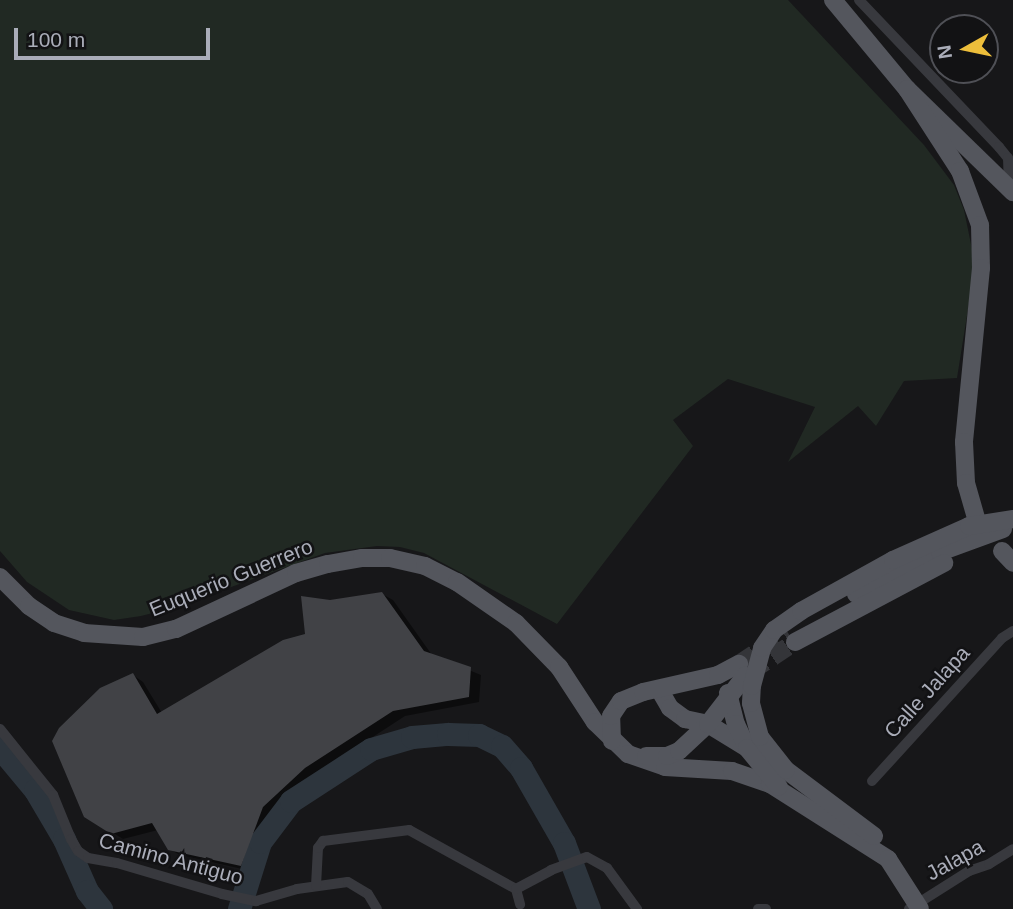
<!DOCTYPE html>
<html>
<head>
<meta charset="utf-8">
<style>
  body { margin:0 }
  #map { position:relative; width:1013px; height:909px; overflow:hidden; background:#171719; font-family:Helvetica,sans-serif }
  div>[style] { position:absolute }
  [style*='--x'] { left:calc(var(--x)*1px); top:calc(var(--y)*1px); width:calc(var(--w)*1px); rotate:calc(var(--a)*1deg) }
  .green>* { inset:0; background:#212923 }
  .shadow>* { inset:0; background:#0007 }
  .river>* { height:23px; margin:-11.5px; padding:0 11.5px; transform-origin:11.5px; border-radius:11.5px; background:#2d353d }
  .building>* { inset:0; background:#414246 }
  .primary-tunnel>* { height:18px; margin-top:-9px; transform-origin:0; background:repeating-linear-gradient(90deg,#343539 0 18px,transparent 0 27px) }
  .street>* { height:10px; margin:-5px; padding:0 5px; transform-origin:5px; border-radius:5px; background:#38393e }
  .primary>* { height:18px; margin:-9px; padding:0 9px; transform-origin:9px; border-radius:9px; background:#54565d }
  span { translate:-50% -50%; white-space:nowrap; text-align:center; line-height:1.15; -webkit-text-stroke:5px #121214; paint-order:stroke }
  .street-label { font-size:21px; color:#aaadb9 }
  .north { position:absolute; left:929px; top:14px; width:70px; height:70px; box-sizing:border-box; background:#121214; border:2px solid #4f5056; border-radius:50%; rotate:261deg; font-size:19px; font-weight:700; line-height:28px; text-align:center; color:#aaadb9 }
  .north::after { content:''; display:block; margin:auto; width:24px; height:32px; background:#edbe3b; clip-path:polygon(50% 0,100% 100%,50% 72%,0 100%) }
  .scale { position:absolute; left:14px; top:28px; width:196px; height:32px; box-sizing:border-box; border:4px solid #aaadb9; border-top:0; padding-left:9px; font-size:21px; line-height:24px; white-space:nowrap; color:#aaadb9; -webkit-text-stroke:5px #121214; paint-order:stroke }
</style>
</head>
<body>
<div id="map">
  <div class="green">
    <i style="clip-path:polygon(0 0,788px 0,924px 145px,954px 185px,964px 210px,973px 254px,972px 284px,957px 378px,904px 381px,876px 426px,858px 406px,788px 462px,815px 407px,728px 379px,673px 420px,693px 446px,557px 624px,424px 553px,400px 547px,377px 546px,325px 553px,176px 607px,141px 616px,114px 620px,69px 610px,27px 582px,0 551px)"></i>
  </div>
  <div class="shadow">
    <i style="clip-path:polygon(382px 594px,393px 600px,432px 655px,481px 675px,479px 702px,405px 716px,316px 774px,273px 813px,251px 871px,180px 855px,169px 849px,158px 830px,123px 839px,86px 816px,133px 675px,143px 682px,162px 713px,307px 635px,330px 602px)"></i>
  </div>
  <div class="river">
    <i style="--x:0;--y:748;--w:55;--a:50.2"></i>
    <i style="--x:35;--y:790;--w:57;--a:59.4"></i>
    <i style="--x:64;--y:839;--w:57;--a:66.1"></i>
    <i style="--x:87;--y:891;--w:23;--a:52"></i>
    <i style="--x:239;--y:909;--w:70;--a:-72.6"></i>
    <i style="--x:260;--y:842;--w:51;--a:-52.9"></i>
    <i style="--x:291;--y:801;--w:95;--a:-33"></i>
    <i style="--x:371;--y:749;--w:43;--a:-16.3"></i>
    <i style="--x:412;--y:737;--w:36;--a:-5"></i>
    <i style="--x:448;--y:734;--w:31;--a:2"></i>
    <i style="--x:479;--y:735;--w:25;--a:26"></i>
    <i style="--x:502;--y:746;--w:29;--a:49"></i>
    <i style="--x:521;--y:768;--w:86;--a:60.2"></i>
    <i style="--x:564;--y:843;--w:71;--a:69.3"></i>
  </div>
  <div class="building">
    <i style="clip-path:polygon(382px 592px,424px 651px,471px 667px,469px 697px,393px 711px,305px 768px,263px 807px,241px 866px,168px 850px,152px 823px,111px 834px,84px 817px,52px 741px,59px 728px,100px 688px,133px 673px,157px 714px,283px 640px,305px 634px,301px 596px,330px 600px)"></i>
  </div>
  <div class="primary-tunnel">
    <i style="--x:739;--y:664;--w:58;--a:-33.7"></i>
    <i style="--x:750;--y:672;--w:54;--a:-33.7"></i>
  </div>
  <div class="street">
    <i style="--x:859;--y:0;--w:203;--a:46.4"></i>
    <i style="--x:999;--y:147;--w:14;--a:51"></i>
    <i style="--x:1008;--y:158;--w:30;--a:88"></i>
    <i style="--x:0;--y:729;--w:85;--a:51.2"></i>
    <i style="--x:53;--y:795;--w:48;--a:67.8"></i>
    <i style="--x:71;--y:839;--w:14;--a:60"></i>
    <i style="--x:78;--y:851;--w:12;--a:35"></i>
    <i style="--x:88;--y:858;--w:29;--a:10"></i>
    <i style="--x:117;--y:863;--w:109;--a:16.4"></i>
    <i style="--x:222;--y:894;--w:35;--a:12"></i>
    <i style="--x:256;--y:901;--w:43;--a:-16.3"></i>
    <i style="--x:297;--y:889;--w:51;--a:-7.8"></i>
    <i style="--x:348;--y:882;--w:23;--a:31"></i>
    <i style="--x:368;--y:894;--w:17;--a:59"></i>
    <i style="--x:872;--y:781;--w:193;--a:-47.7"></i>
    <i style="--x:1002;--y:638;--w:13;--a:-32"></i>
    <i style="--x:316;--y:886;--w:38;--a:-87"></i>
    <i style="--x:318;--y:848;--w:9;--a:-54"></i>
    <i style="--x:323;--y:841;--w:87;--a:-7.3"></i>
    <i style="--x:409;--y:830;--w:122;--a:28.9"></i>
    <i style="--x:516;--y:889;--w:16;--a:75"></i>
    <i style="--x:516;--y:889;--w:40;--a:-28"></i>
    <i style="--x:551;--y:870;--w:38;--a:-20"></i>
    <i style="--x:587;--y:857;--w:23;--a:29"></i>
    <i style="--x:607;--y:868;--w:51;--a:53.8"></i>
    <i style="--x:758;--y:909;--w:8;--a:0"></i>
    <i style="--x:909;--y:909;--w:71;--a:-32.3"></i>
    <i style="--x:969;--y:871;--w:21;--a:-19"></i>
    <i style="--x:989;--y:864;--w:28;--a:-32"></i>
  </div>
  <div class="primary">
    <i style="--x:833;--y:0;--w:116;--a:50.3"></i>
    <i style="--x:907;--y:89;--w:148;--a:44.2"></i>
    <i style="--x:907;--y:89;--w:98;--a:57.1"></i>
    <i style="--x:960;--y:171;--w:58;--a:69.7"></i>
    <i style="--x:980;--y:225;--w:43;--a:88.7"></i>
    <i style="--x:981;--y:268;--w:175;--a:95.6"></i>
    <i style="--x:964;--y:442;--w:41;--a:87.2"></i>
    <i style="--x:966;--y:483;--w:35;--a:74"></i>
    <i style="--x:1002;--y:551;--w:16;--a:47"></i>
    <i style="--x:0;--y:577;--w:41;--a:45"></i>
    <i style="--x:29;--y:606;--w:30;--a:34"></i>
    <i style="--x:54;--y:623;--w:32;--a:18"></i>
    <i style="--x:84;--y:633;--w:59;--a:3.9"></i>
    <i style="--x:143;--y:637;--w:34;--a:-14"></i>
    <i style="--x:176;--y:629;--w:132;--a:-25"></i>
    <i style="--x:296;--y:573;--w:33;--a:-16"></i>
    <i style="--x:328;--y:564;--w:35;--a:-10"></i>
    <i style="--x:362;--y:558;--w:28;--a:0"></i>
    <i style="--x:390;--y:558;--w:36;--a:13"></i>
    <i style="--x:425;--y:566;--w:36;--a:27"></i>
    <i style="--x:457;--y:582;--w:72;--a:34.8"></i>
    <i style="--x:516;--y:623;--w:62;--a:45.7"></i>
    <i style="--x:559;--y:667;--w:66;--a:56.8"></i>
    <i style="--x:595;--y:722;--w:46;--a:44.1"></i>
    <i style="--x:628;--y:754;--w:39;--a:19"></i>
    <i style="--x:665;--y:767;--w:67;--a:3.4"></i>
    <i style="--x:732;--y:771;--w:40;--a:18.9"></i>
    <i style="--x:770;--y:784;--w:140;--a:32.4"></i>
    <i style="--x:888;--y:859;--w:59;--a:57.4"></i>
    <i style="--x:856;--y:594;--w:94;--a:-26.6"></i>
    <i style="--x:940;--y:552;--w:67;--a:-20.1"></i>
    <i style="--x:795;--y:642;--w:169;--a:-27.9"></i>
    <i style="--x:659;--y:689;--w:22;--a:60"></i>
    <i style="--x:670;--y:708;--w:19;--a:36"></i>
    <i style="--x:685;--y:719;--w:24;--a:12"></i>
    <i style="--x:708;--y:724;--w:46;--a:31.6"></i>
    <i style="--x:728;--y:693;--w:32;--a:76"></i>
    <i style="--x:736;--y:724;--w:26;--a:65"></i>
    <i style="--x:747;--y:748;--w:50;--a:50.6"></i>
    <i style="--x:612;--y:741;--w:25;--a:-92"></i>
    <i style="--x:611;--y:716;--w:18;--a:-56"></i>
    <i style="--x:621;--y:701;--w:24;--a:-22"></i>
    <i style="--x:643;--y:692;--w:77;--a:-12.8"></i>
    <i style="--x:718;--y:675;--w:24;--a:-28"></i>
    <i style="--x:646;--y:756;--w:21;--a:0"></i>
    <i style="--x:667;--y:756;--w:13;--a:-23"></i>
    <i style="--x:679;--y:751;--w:40;--a:-43"></i>
    <i style="--x:708;--y:724;--w:61;--a:-52.4"></i>
    <i style="--x:874;--y:836;--w:110;--a:-143.1"></i>
    <i style="--x:786;--y:770;--w:42;--a:-128.2"></i>
    <i style="--x:760;--y:737;--w:35;--a:-105"></i>
    <i style="--x:751;--y:703;--w:17;--a:-87"></i>
    <i style="--x:752;--y:686;--w:39;--a:-75"></i>
    <i style="--x:762;--y:648;--w:22;--a:-56"></i>
    <i style="--x:774;--y:630;--w:33;--a:-35"></i>
    <i style="--x:801;--y:611;--w:105;--a:-29"></i>
    <i style="--x:893;--y:560;--w:83;--a:-24.1"></i>
    <i style="--x:969;--y:526;--w:45;--a:-9"></i>
  </div>
  <div class="street-label">
    <span style="left:231px;top:578px;rotate:-22deg">Euquerio Guerrero</span>
    <span style="left:927px;top:692px;rotate:-48deg">Calle Jalapa</span>
    <span style="left:171px;top:859px;rotate:15deg">Camino Antiguo</span>
    <span style="left:955px;top:860px;rotate:-29deg">Jalapa</span>
  </div>
  <div class="north">N</div>
  <div class="scale">100 m</div>
</div>
</body>
</html>
